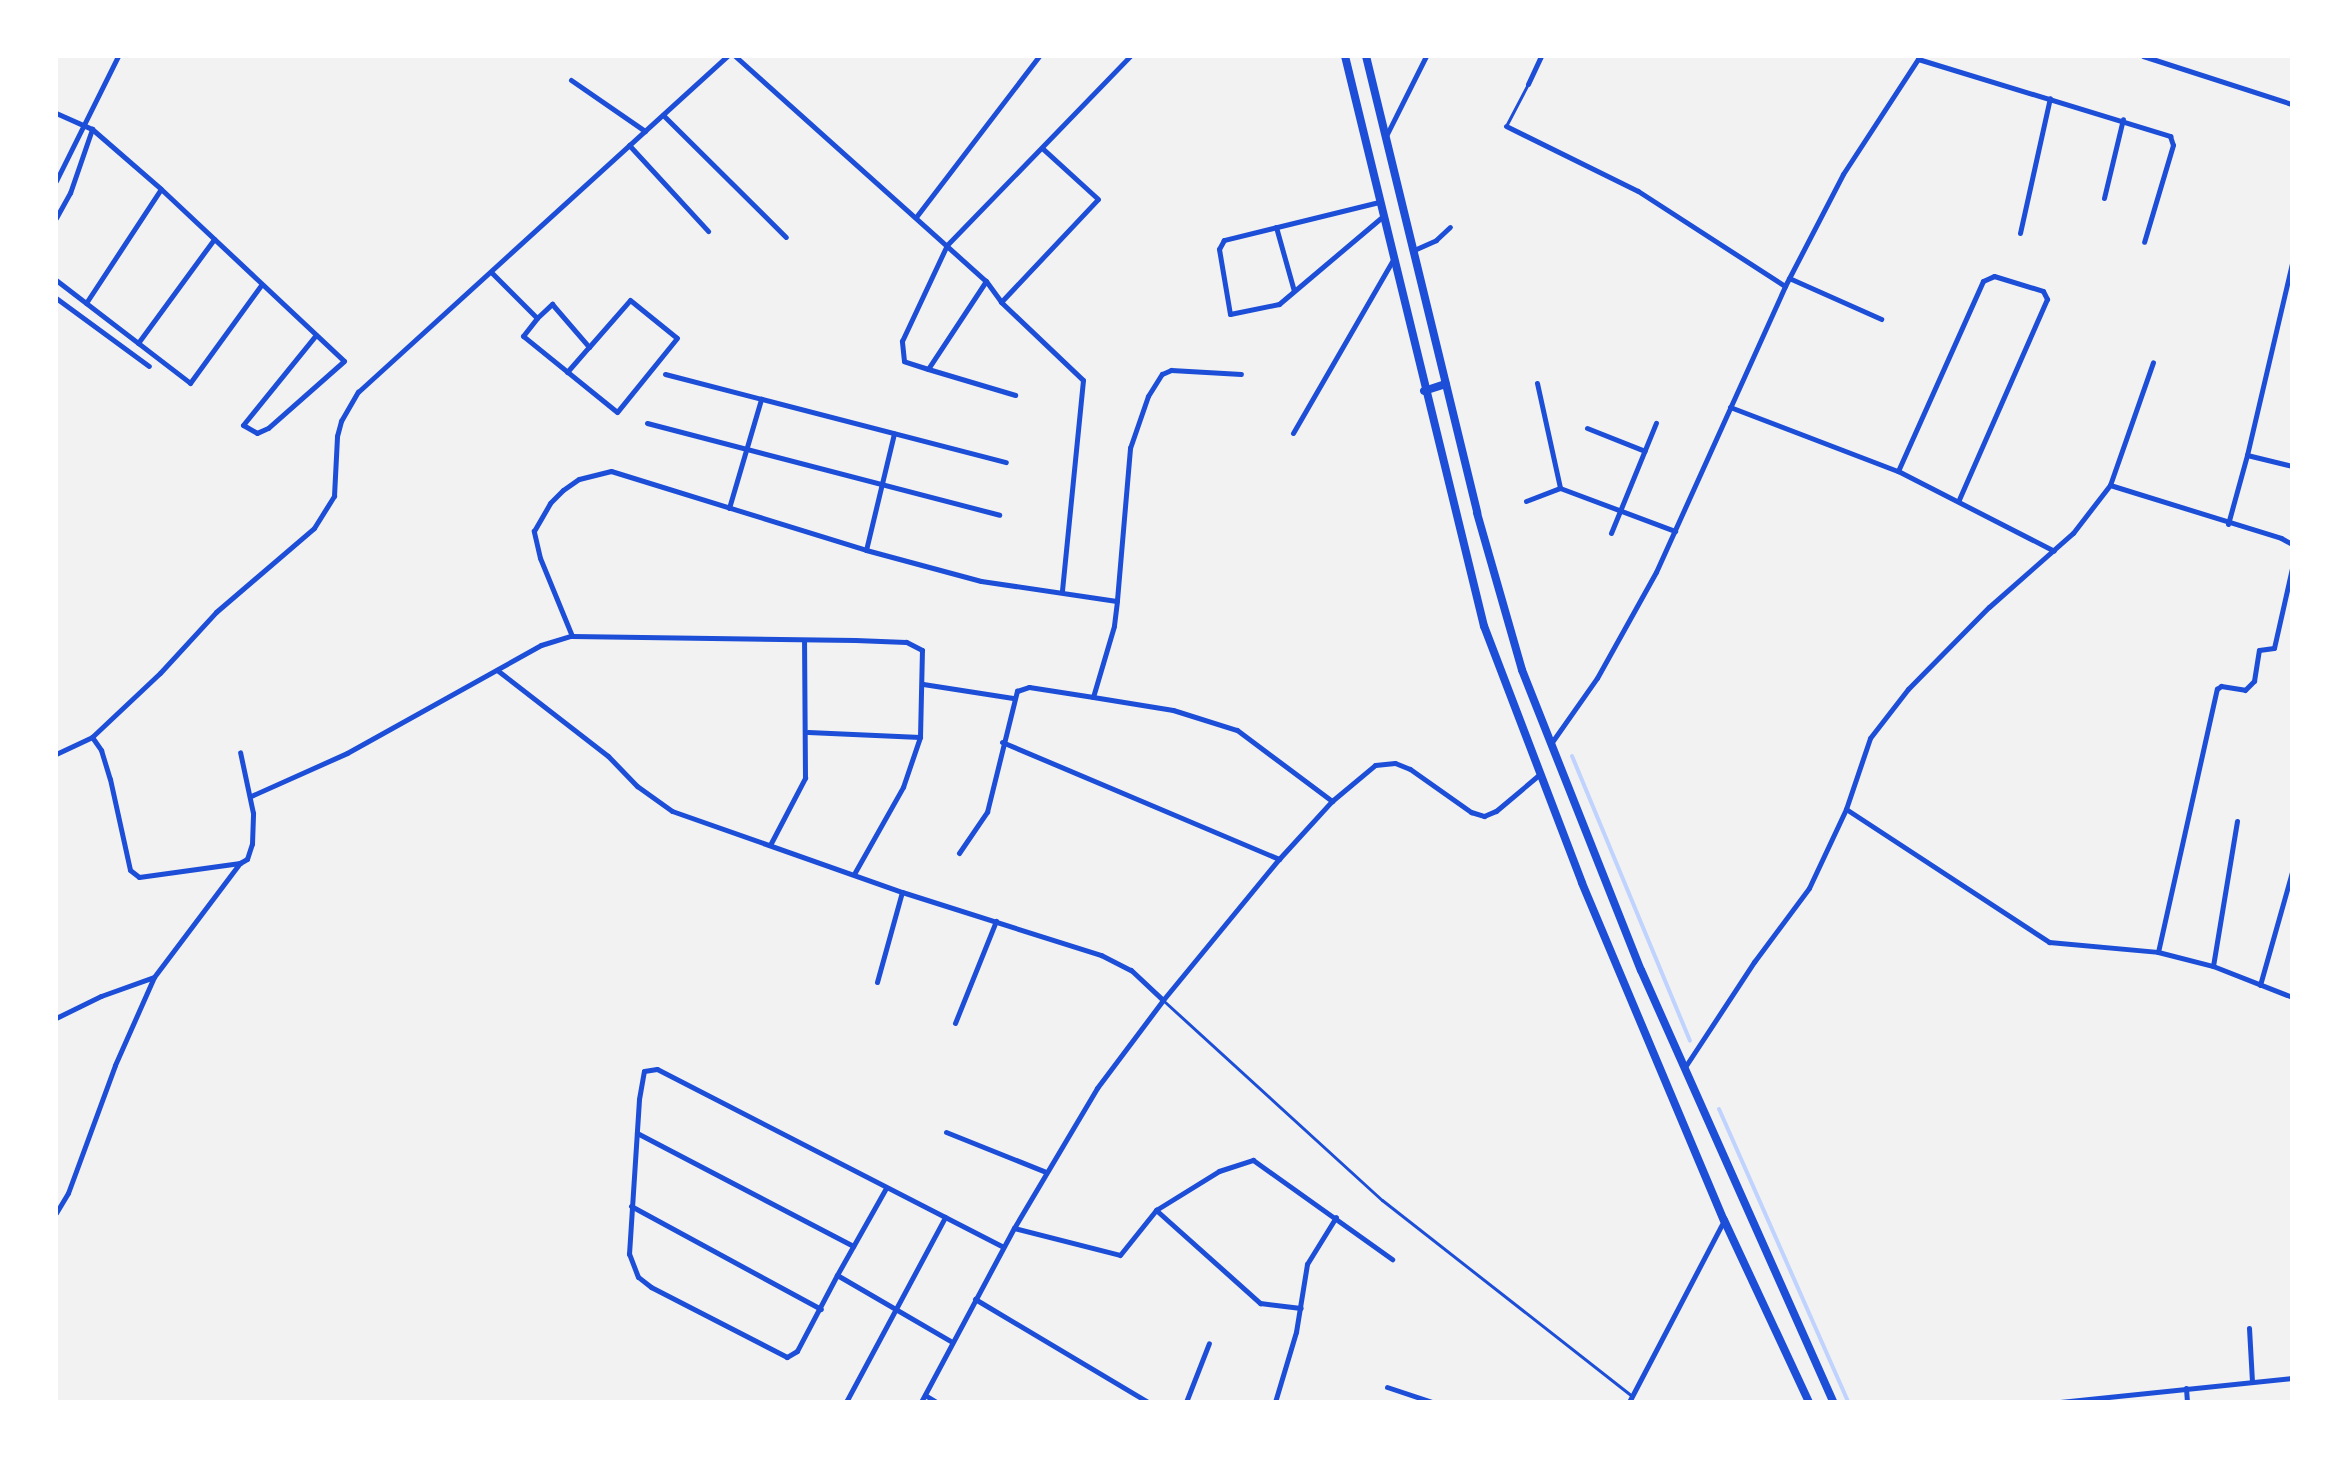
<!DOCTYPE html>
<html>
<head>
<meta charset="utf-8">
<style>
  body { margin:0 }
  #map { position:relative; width:2348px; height:1458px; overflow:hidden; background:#f2f2f2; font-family:"Golos Text",sans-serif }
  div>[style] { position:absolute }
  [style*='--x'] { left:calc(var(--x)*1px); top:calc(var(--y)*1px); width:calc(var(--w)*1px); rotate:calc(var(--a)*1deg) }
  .stream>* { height:4px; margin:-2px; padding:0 2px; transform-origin:2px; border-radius:2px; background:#bfd3fe }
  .service>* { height:3px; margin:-1.5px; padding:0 1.5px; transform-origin:1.5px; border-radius:1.5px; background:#1d4ed8 }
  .minor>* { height:5px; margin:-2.5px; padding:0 2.5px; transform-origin:2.5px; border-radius:2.5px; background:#1d4ed8 }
  .primary>* { height:8px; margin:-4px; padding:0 4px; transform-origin:4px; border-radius:4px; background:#1d4ed8 }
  span { translate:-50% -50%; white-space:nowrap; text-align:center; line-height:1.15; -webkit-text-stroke:8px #fff; paint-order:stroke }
  .frame { position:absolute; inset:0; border:58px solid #fff; pointer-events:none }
</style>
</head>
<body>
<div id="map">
  <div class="stream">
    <i style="--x:1572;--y:756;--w:308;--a:67.5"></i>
    <i style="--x:1719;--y:1109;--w:320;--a:66.2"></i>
  </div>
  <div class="service">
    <i style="--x:1506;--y:126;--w:47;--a:-62.4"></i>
    <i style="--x:1165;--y:1002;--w:294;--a:42.4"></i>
    <i style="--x:1382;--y:1200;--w:318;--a:38.1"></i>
  </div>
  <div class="minor">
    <i style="--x:735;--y:56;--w:337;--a:41.9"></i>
    <i style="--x:986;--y:281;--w:26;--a:54"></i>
    <i style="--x:1001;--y:302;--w:113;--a:43.6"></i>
    <i style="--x:1083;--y:380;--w:213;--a:95.7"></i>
    <i style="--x:2143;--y:56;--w:157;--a:17.9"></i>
    <i style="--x:1918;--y:59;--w:264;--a:17"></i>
    <i style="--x:2170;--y:136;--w:9;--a:72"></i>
    <i style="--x:2173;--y:145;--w:101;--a:106.6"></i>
    <i style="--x:571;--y:80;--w:90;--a:34.6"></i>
    <i style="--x:1528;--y:84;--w:31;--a:-65"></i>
    <i style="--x:56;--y:113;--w:39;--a:24"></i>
    <i style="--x:92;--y:129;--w:91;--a:41"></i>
    <i style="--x:161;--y:189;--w:251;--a:43.2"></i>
    <i style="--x:344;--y:361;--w:101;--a:138.6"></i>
    <i style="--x:268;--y:428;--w:12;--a:156"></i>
    <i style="--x:257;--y:433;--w:16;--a:-150"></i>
    <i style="--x:243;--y:425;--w:116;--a:-51"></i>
    <i style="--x:663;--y:115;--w:173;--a:44.8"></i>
    <i style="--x:1506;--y:126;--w:147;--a:26.2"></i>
    <i style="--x:1638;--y:191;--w:175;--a:32.9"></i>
    <i style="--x:1386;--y:136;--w:89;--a:-63.4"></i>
    <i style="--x:629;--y:145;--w:117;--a:47.4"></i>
    <i style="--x:56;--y:181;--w:140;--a:-63.6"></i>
    <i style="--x:2104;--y:198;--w:81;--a:-76.5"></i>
    <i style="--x:1379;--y:202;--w:160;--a:166.2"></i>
    <i style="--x:1224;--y:240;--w:10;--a:119"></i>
    <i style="--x:1219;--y:249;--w:66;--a:80.4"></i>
    <i style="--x:1230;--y:314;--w:50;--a:-11.5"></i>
    <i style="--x:1279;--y:304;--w:136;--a:-40.2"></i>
    <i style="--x:916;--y:217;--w:203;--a:-52.6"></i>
    <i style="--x:56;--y:218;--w:29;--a:-61"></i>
    <i style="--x:70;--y:193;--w:68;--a:-71"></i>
    <i style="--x:1276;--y:227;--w:66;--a:74.3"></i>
    <i style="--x:2020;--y:233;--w:138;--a:-77.5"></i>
    <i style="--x:1414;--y:250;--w:24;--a:-24"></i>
    <i style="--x:1436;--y:240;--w:19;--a:-43"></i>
    <i style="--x:491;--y:272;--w:65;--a:45"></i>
    <i style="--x:537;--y:318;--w:21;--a:-43"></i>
    <i style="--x:552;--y:304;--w:57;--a:49.3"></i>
    <i style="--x:589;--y:347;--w:62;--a:-48.9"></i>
    <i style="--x:630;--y:300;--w:60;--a:39"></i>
    <i style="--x:677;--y:338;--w:95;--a:129"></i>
    <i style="--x:617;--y:412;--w:121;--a:-141"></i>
    <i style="--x:523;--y:336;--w:23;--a:-52"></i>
    <i style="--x:1789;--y:278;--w:101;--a:24"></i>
    <i style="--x:56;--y:280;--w:169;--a:37.5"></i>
    <i style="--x:190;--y:383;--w:122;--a:-54"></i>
    <i style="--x:986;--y:281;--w:105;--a:123.4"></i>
    <i style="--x:928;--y:369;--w:25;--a:-162"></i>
    <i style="--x:904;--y:361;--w:20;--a:-96"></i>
    <i style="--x:902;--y:341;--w:106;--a:-64.9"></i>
    <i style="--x:947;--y:245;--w:263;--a:-45.9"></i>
    <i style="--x:56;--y:298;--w:115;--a:36.2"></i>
    <i style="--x:1001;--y:302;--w:141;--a:-46.7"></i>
    <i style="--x:1098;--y:199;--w:74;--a:-137.7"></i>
    <i style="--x:86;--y:303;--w:136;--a:-56.7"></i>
    <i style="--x:138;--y:343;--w:129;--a:-53.8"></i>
    <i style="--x:928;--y:369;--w:91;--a:16.6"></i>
    <i style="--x:567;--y:372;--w:33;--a:-49"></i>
    <i style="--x:665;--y:374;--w:352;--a:14.5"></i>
    <i style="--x:1537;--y:383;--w:107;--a:77.6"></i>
    <i style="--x:1560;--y:488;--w:123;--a:20.5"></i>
    <i style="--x:1730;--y:407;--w:180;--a:20.9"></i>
    <i style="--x:1898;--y:471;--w:175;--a:27.1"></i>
    <i style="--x:647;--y:423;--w:364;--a:14.6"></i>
    <i style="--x:1587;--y:428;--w:62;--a:21.6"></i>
    <i style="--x:1293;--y:433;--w:200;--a:-60"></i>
    <i style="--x:2247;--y:455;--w:197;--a:-76.8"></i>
    <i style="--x:1898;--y:471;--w:208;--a:-65.9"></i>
    <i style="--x:1983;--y:281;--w:12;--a:-24"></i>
    <i style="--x:1994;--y:276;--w:51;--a:17"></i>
    <i style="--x:2043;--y:291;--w:9;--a:63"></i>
    <i style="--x:2047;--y:299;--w:219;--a:113.7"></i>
    <i style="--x:2110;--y:485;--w:179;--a:17.2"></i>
    <i style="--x:2281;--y:538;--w:13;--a:29"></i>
    <i style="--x:1526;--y:501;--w:36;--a:-21"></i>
    <i style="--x:729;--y:508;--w:114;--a:-73.6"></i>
    <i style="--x:2228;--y:524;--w:72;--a:-74.6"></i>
    <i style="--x:2247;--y:455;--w:46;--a:13.7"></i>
    <i style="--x:1611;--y:533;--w:119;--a:-67.8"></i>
    <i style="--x:866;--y:550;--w:120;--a:-76.5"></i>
    <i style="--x:1117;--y:600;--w:153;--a:-85.1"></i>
    <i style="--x:1130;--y:448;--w:55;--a:-70.9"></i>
    <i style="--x:1148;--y:396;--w:26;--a:-58"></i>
    <i style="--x:1162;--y:374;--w:10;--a:-24"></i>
    <i style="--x:1171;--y:370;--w:70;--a:3.3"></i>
    <i style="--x:497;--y:670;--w:140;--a:37.8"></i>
    <i style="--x:608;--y:756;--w:42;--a:46"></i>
    <i style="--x:637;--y:786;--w:43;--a:35.5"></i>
    <i style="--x:672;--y:811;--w:244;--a:19.4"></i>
    <i style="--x:902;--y:892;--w:209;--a:17.6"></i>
    <i style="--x:1101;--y:955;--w:34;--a:27"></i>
    <i style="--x:1131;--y:970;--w:44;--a:43.2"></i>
    <i style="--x:923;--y:684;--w:91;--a:8.8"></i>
    <i style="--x:808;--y:732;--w:112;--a:2.6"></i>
    <i style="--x:92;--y:737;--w:16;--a:55"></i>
    <i style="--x:101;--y:750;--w:30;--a:73"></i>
    <i style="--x:110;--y:779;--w:93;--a:77.6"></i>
    <i style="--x:130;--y:870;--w:11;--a:38"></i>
    <i style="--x:139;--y:877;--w:102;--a:-7.9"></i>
    <i style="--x:240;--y:863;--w:8;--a:-30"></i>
    <i style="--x:247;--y:859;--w:16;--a:-72"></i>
    <i style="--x:252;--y:844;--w:31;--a:-88"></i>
    <i style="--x:253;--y:813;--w:62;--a:-102"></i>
    <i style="--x:1002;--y:742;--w:301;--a:22.9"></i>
    <i style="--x:1552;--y:742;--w:78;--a:-54.9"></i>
    <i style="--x:1597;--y:678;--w:121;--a:-60.9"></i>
    <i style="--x:1656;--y:572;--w:314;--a:-65.7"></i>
    <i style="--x:1785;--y:286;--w:126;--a:-62.6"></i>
    <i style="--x:1843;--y:174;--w:141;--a:-56.9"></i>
    <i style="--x:56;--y:754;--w:40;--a:-25"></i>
    <i style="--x:92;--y:737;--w:93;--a:-43.3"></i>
    <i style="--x:160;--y:673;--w:83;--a:-47.4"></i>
    <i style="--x:216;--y:612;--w:129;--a:-40.6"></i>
    <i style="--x:314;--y:528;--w:38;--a:-58"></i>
    <i style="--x:334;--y:496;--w:60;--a:-87.1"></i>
    <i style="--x:337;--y:436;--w:16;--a:-75"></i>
    <i style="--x:341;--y:421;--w:34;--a:-60"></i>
    <i style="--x:358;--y:392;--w:499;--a:-42.3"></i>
    <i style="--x:251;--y:796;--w:105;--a:-24.1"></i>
    <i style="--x:347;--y:753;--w:222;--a:-29.1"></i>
    <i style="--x:541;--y:645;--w:31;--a:-17"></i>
    <i style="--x:1846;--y:809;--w:243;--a:33.2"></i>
    <i style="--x:2049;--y:942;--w:109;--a:5.2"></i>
    <i style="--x:2158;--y:952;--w:57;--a:14.3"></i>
    <i style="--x:2213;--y:966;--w:85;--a:21.4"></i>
    <i style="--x:770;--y:845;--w:76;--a:-62.4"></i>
    <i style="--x:805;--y:778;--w:138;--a:-90.4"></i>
    <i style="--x:959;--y:853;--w:50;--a:-55.7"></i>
    <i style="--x:987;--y:812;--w:125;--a:-76.1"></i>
    <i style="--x:1017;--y:691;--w:13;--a:-18"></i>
    <i style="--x:1029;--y:687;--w:65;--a:8.9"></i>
    <i style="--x:854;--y:874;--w:100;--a:-60.6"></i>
    <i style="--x:903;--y:787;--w:53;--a:-71.2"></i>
    <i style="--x:920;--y:737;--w:87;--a:-88.7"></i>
    <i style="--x:922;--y:650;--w:18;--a:-153"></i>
    <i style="--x:906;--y:642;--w:51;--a:-177.8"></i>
    <i style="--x:855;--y:640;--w:283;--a:-179.2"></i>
    <i style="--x:572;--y:636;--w:84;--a:-112.3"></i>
    <i style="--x:540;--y:558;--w:28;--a:-103"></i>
    <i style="--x:534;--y:531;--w:32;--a:-60"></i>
    <i style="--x:550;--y:503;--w:18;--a:-45"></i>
    <i style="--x:563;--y:490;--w:19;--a:-35"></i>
    <i style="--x:579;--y:479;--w:33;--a:-14"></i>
    <i style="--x:611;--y:471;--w:267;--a:17.2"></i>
    <i style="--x:866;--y:550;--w:119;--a:15.1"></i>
    <i style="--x:981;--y:581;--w:137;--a:8.4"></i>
    <i style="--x:1117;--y:601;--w:25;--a:97"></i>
    <i style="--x:1114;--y:626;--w:74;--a:106.5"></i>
    <i style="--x:1093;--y:697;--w:81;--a:9.2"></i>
    <i style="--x:1173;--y:710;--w:67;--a:17.4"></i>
    <i style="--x:1237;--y:730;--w:119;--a:36.8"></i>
    <i style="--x:2158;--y:952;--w:270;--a:-77.4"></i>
    <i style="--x:2217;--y:689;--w:5;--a:-37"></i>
    <i style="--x:2221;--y:686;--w:24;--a:9"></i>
    <i style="--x:2245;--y:690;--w:13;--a:-45"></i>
    <i style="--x:2254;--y:681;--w:31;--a:-81"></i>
    <i style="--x:2259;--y:650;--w:15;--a:-8"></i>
    <i style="--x:2274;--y:648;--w:82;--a:-77.3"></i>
    <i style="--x:2213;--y:966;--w:147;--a:-80.6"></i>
    <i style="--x:877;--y:982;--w:93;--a:-74.5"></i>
    <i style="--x:2260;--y:985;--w:117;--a:-74.2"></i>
    <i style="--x:56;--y:1018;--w:50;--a:-26.1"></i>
    <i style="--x:101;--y:996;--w:56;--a:-19.7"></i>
    <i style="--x:154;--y:977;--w:143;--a:-53"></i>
    <i style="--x:955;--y:1023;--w:110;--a:-68.1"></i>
    <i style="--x:1685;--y:1067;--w:126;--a:-56.7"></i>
    <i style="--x:1754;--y:962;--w:92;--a:-53.4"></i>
    <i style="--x:1809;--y:888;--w:87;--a:-64.9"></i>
    <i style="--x:1846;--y:809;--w:75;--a:-71.3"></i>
    <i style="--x:1870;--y:738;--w:62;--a:-52.2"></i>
    <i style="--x:1908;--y:689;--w:115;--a:-45.4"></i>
    <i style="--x:1989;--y:607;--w:112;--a:-41.4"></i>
    <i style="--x:2073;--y:533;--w:61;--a:-52.4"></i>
    <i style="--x:2110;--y:485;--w:130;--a:-70.7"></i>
    <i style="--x:946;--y:1132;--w:108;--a:21.8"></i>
    <i style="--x:637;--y:1133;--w:244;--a:27.6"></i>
    <i style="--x:886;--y:1188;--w:100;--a:119.4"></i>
    <i style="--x:837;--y:1275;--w:133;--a:30.2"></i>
    <i style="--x:631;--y:1206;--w:216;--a:28.5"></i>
    <i style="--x:1156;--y:1210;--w:140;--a:41.8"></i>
    <i style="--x:1260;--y:1303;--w:41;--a:7"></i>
    <i style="--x:56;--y:1213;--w:23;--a:-59"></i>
    <i style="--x:68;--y:1193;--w:136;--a:-69.8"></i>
    <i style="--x:115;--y:1065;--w:96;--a:-66.1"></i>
    <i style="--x:1014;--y:1228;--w:109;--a:14.3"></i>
    <i style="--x:1120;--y:1255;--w:58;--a:-51.3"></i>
    <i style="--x:1156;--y:1210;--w:74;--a:-31.8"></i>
    <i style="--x:1219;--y:1171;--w:36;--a:-18"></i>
    <i style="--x:1253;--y:1160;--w:171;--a:35.5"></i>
    <i style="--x:837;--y:1275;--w:86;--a:117.8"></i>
    <i style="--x:797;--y:1351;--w:12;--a:149"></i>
    <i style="--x:787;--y:1357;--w:153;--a:-152.8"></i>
    <i style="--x:651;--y:1287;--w:16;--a:-142"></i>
    <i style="--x:638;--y:1277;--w:25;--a:-111"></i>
    <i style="--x:629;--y:1254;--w:155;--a:-86.3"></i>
    <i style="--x:639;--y:1099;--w:28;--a:-80"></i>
    <i style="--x:644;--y:1071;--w:13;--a:-9"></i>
    <i style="--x:657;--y:1069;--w:389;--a:27.2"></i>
    <i style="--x:975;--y:1299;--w:201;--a:30.8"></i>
    <i style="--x:2249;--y:1328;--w:54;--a:86.8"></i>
    <i style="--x:1387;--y:1387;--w:47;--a:18.4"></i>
    <i style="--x:2186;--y:1388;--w:14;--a:86"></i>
    <i style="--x:925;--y:1395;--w:13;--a:32"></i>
    <i style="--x:846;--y:1402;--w:210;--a:-61.8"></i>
    <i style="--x:921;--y:1402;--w:197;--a:-61.9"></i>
    <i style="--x:1014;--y:1228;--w:163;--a:-59.3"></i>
    <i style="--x:1097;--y:1088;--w:110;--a:-53.1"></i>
    <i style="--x:1163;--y:1000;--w:183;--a:-50.6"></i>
    <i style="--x:1279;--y:859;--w:79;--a:-47.6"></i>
    <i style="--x:1332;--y:801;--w:56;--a:-39.9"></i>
    <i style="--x:1375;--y:765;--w:20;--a:-6"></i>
    <i style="--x:1395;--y:763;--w:16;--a:22"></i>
    <i style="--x:1410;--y:769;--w:75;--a:35.2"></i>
    <i style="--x:1471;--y:812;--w:14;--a:17"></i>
    <i style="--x:1484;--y:816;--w:13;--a:-23"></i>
    <i style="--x:1496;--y:811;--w:57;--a:-40.1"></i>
    <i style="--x:1186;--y:1402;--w:63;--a:-68.7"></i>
    <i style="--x:1275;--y:1402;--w:73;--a:-73.3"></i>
    <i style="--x:1296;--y:1332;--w:69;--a:-80.8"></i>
    <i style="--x:1307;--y:1264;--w:55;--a:-58.3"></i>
    <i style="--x:1629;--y:1402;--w:205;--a:-62.4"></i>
    <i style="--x:2060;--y:1402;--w:233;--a:-5.9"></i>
  </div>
  <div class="primary">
    <i style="--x:1345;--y:56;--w:587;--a:76.3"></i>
    <i style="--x:1484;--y:626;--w:275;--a:69.1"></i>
    <i style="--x:1582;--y:883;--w:366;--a:67.2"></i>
    <i style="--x:1724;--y:1220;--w:201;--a:65"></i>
    <i style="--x:1366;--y:56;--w:470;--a:76.3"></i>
    <i style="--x:1477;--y:513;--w:163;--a:74"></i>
    <i style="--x:1522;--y:670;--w:323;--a:68.4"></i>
    <i style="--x:1641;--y:970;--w:473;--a:66"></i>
    <i style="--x:1424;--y:391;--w:23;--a:-18"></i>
  </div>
  <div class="frame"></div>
</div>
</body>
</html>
